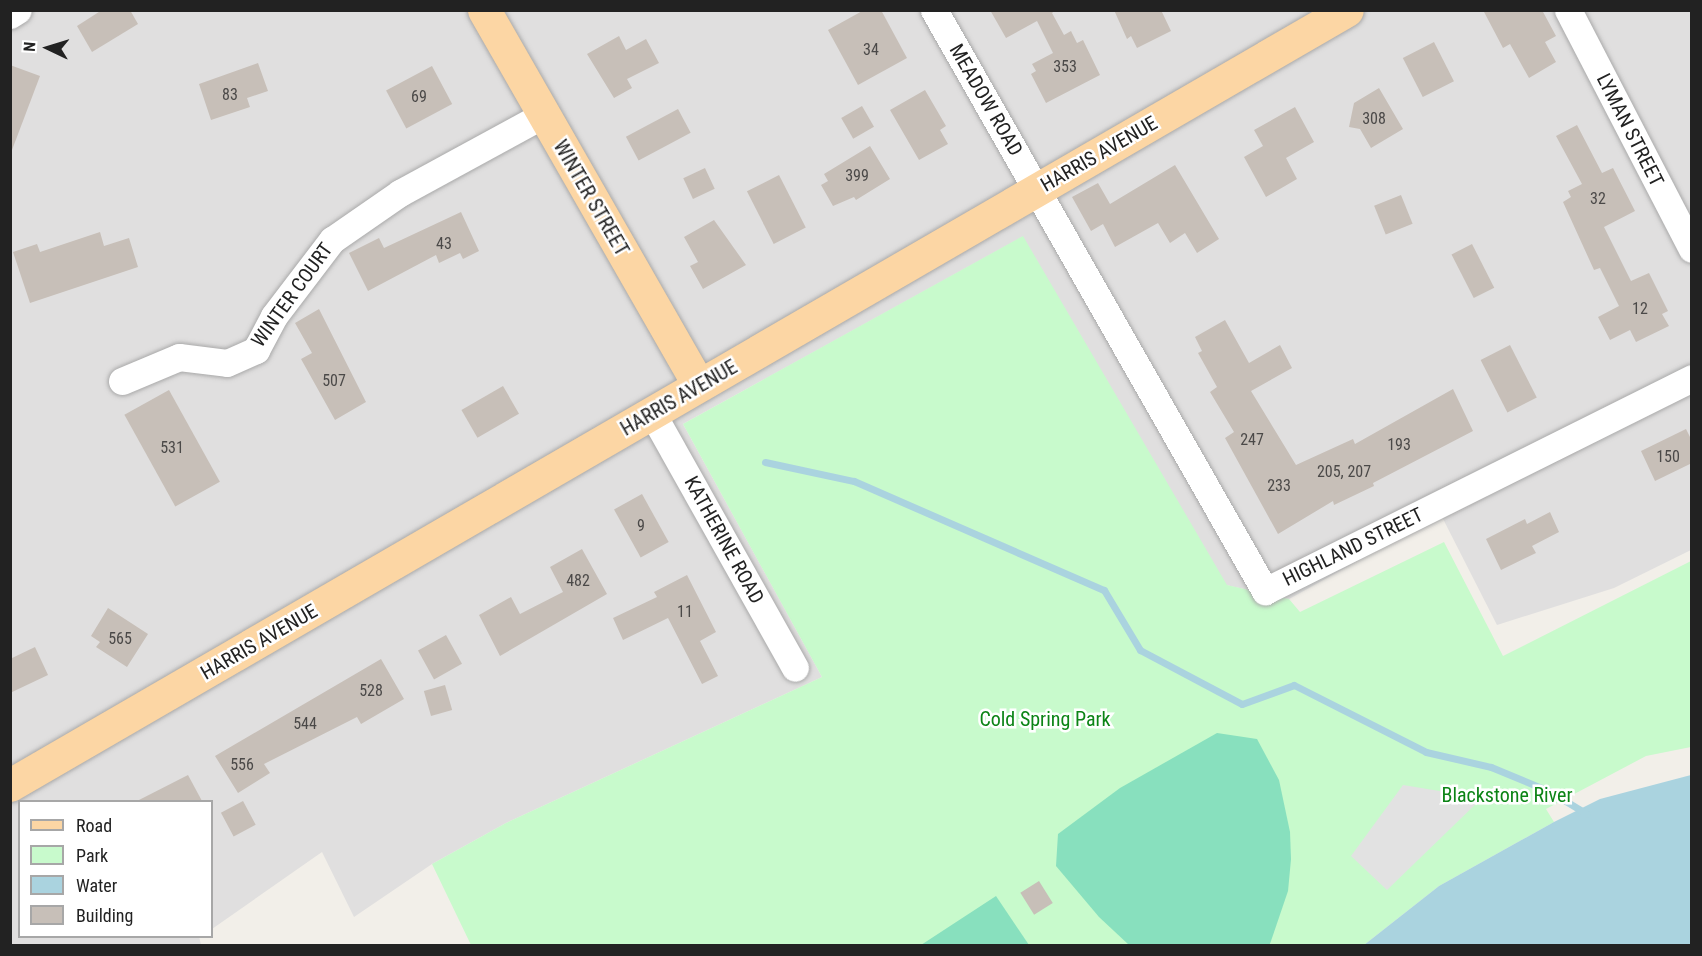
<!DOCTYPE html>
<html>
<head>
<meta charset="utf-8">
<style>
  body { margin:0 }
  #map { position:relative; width:1702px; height:956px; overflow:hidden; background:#f2efe9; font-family:"Roboto Condensed",sans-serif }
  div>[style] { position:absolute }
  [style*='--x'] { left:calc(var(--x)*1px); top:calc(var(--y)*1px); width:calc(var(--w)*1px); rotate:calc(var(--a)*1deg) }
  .residential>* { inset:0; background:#e0dfdf }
  .park>* { inset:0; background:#c8facc }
  .pitch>* { inset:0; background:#88e0be }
  .parking>* { inset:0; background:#e2e2e2 }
  .water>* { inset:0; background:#aad3df }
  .stream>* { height:7px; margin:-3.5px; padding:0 3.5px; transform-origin:3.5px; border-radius:3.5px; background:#aad3df }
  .building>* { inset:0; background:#c7bfb8; transform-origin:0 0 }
  .roads { filter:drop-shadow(0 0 2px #a9a9a9) drop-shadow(0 0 2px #a9a9a9) }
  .minor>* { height:27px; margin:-13.5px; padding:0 13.5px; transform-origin:13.5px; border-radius:13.5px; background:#fff }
  .major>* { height:33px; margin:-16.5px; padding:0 16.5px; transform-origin:16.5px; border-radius:16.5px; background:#fcd6a4 }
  span { translate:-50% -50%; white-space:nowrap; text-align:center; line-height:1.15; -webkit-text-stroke:5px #fff; paint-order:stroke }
  .number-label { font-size:16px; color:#4b4948 }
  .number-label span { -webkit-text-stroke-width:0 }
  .street-label { font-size:20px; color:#222 }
  .park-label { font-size:20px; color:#0c8416 }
  .frame { position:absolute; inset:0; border:12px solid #222; pointer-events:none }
  .legend { position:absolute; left:18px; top:800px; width:195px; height:138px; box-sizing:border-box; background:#fff; border:2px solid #a7a7a7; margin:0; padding:8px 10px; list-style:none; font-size:18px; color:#222 }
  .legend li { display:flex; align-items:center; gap:12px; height:30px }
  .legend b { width:30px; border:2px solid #a7a7a7 }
  .north { position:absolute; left:18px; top:18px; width:60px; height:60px; -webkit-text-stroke:4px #fff; paint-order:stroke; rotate:274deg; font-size:16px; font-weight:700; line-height:24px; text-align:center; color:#222 }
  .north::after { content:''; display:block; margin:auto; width:21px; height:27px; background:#222; clip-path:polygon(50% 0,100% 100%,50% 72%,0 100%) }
</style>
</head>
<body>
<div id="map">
  <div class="residential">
    <i style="clip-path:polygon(10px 11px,1691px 11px,1691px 550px,1614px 588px,1497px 625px,1441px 515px,1289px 599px,1226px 585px,1022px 237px,683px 424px,822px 677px,506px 823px,432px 864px,354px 917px,322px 852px,212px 929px,212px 802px,20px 802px,20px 936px,199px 936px,201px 945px,11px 945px)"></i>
  </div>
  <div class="park">
    <i style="clip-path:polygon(1023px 236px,1227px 585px,1289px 599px,1300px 612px,1444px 542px,1503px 656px,1691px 561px,1691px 747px,1646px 756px,1546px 809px,1554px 822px,1439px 886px,1364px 945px,471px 945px,432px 864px,506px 823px,822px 677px,683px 424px)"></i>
  </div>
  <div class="pitch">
    <i style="clip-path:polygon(1217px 733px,1257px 739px,1279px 780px,1290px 832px,1291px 859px,1288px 891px,1271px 941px,1269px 946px,1129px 945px,1099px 917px,1056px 866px,1058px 834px,1120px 788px)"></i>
    <i style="clip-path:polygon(996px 896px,1029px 945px,921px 945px)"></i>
  </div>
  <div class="parking">
    <i style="clip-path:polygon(1403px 785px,1482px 798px,1387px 890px,1351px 856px)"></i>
  </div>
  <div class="water">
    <i style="clip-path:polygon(1691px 775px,1691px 945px,1364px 945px,1439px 886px,1554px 822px,1600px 799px)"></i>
  </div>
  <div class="stream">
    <i style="--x:765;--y:462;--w:91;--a:12.1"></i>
    <i style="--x:854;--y:481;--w:273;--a:23.6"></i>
    <i style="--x:1104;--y:590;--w:70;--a:59"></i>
    <i style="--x:1140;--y:650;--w:115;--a:27.9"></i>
    <i style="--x:1242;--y:704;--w:55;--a:-20.1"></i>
    <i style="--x:1294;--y:685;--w:148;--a:26.9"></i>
    <i style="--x:1426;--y:752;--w:67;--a:13"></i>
    <i style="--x:1491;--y:767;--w:63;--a:22.5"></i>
    <i style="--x:1549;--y:791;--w:44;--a:31.2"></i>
  </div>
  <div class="building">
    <i style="clip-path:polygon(102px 10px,130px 10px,138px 24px,92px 52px,77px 26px)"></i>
    <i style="clip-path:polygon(864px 10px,881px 10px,907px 58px,858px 85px,828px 30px)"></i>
    <i style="clip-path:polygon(990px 10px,1055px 10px,1052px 13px,1064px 35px,1071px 31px,1077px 43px,1083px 40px,1100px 75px,1046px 103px,1031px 74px,1036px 71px,1032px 64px,1053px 53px,1037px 21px,1006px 38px)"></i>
    <i style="clip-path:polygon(1114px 10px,1161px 10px,1171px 31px,1137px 48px,1131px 36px,1127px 39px)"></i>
    <i style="clip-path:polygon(1483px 10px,1542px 10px,1556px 36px,1545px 42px,1556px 62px,1529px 78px,1510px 44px,1503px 48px)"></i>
    <i style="clip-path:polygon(619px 36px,626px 50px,646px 39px,659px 63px,627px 79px,632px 88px,614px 98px,587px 54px)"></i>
    <i style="left:1434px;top:42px;width:44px;height:35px;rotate:63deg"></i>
    <i style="clip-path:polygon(258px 63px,268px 91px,247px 98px,250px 107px,211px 120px,199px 84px)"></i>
    <i style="clip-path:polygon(10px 65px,40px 76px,12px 150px,10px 150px)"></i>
    <i style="left:432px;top:66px;width:43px;height:52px;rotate:62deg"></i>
    <i style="clip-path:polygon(1379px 88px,1403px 129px,1371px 148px,1360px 129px,1349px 127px,1354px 103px)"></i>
    <i style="clip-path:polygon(925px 90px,946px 126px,940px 130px,948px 144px,919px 160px,890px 110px)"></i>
    <i style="left:862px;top:106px;width:24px;height:24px;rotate:60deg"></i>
    <i style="clip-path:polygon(1295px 107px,1314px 142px,1286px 158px,1297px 179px,1266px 197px,1244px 157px,1263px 146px,1254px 130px)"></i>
    <i style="left:678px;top:109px;width:27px;height:59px;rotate:62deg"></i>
    <i style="clip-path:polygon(1577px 125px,1602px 173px,1613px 168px,1635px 211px,1604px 227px,1631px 281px,1649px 273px,1668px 311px,1662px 314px,1669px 326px,1636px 342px,1630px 330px,1610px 340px,1598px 317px,1619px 306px,1600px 268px,1594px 270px,1563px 202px,1571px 197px,1568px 191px,1582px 184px,1556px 136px)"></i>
    <i style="clip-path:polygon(870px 146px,890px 179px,856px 200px,854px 197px,833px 206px,821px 185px,828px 181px,824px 174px)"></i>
    <i style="clip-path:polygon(1175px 165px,1219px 239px,1197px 253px,1185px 233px,1170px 243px,1158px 223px,1115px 247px,1103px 224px,1091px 231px,1072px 197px,1098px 183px,1110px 204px)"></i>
    <i style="left:705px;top:168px;width:23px;height:24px;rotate:65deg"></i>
    <i style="left:779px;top:175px;width:59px;height:36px;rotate:63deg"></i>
    <i style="left:1401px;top:195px;width:31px;height:29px;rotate:68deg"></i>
    <i style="clip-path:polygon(461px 212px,479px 251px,463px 259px,460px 253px,439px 263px,436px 255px,368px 291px,349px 253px,379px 238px,384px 248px)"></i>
    <i style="clip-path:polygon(714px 220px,746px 265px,703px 289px,690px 266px,698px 262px,684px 237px)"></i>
    <i style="clip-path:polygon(100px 232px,104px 246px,129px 238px,138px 267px,30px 303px,13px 252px,37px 244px,40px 252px)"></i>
    <i style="left:1472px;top:244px;width:49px;height:23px;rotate:63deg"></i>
    <i style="clip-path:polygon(319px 309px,366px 402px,335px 420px,301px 359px,312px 353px,295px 323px)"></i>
    <i style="clip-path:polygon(1225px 320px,1249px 363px,1280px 345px,1292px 368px,1251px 391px,1296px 465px,1353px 439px,1355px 444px,1453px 389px,1473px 431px,1373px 483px,1374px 486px,1334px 505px,1333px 501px,1278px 534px,1225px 438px,1234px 432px,1210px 392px,1217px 387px,1198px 353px,1202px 351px,1195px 337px)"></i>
    <i style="left:1510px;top:345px;width:59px;height:33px;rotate:63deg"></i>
    <i style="left:503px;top:386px;width:32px;height:48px;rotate:60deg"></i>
    <i style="left:169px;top:390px;width:105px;height:51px;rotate:61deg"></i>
    <i style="clip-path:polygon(1686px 429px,1692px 441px,1692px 463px,1655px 481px,1641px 451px)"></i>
    <i style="left:642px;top:494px;width:55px;height:32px;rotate:61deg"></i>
    <i style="clip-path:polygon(1550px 512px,1559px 532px,1532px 546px,1536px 553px,1501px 570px,1486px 539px,1525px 519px,1527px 524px)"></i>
    <i style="clip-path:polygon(582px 549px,607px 594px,500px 656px,479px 615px,511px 597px,520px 614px,563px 592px,550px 567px)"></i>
    <i style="clip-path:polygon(687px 575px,716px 632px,700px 641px,718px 676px,702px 684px,668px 618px,623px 640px,613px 618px,657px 597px,654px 592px)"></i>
    <i style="clip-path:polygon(108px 608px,148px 634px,127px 667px,96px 647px,100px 642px,91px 636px)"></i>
    <i style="left:446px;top:635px;width:33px;height:32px;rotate:61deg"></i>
    <i style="clip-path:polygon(35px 647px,48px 675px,10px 693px,10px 659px)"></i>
    <i style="clip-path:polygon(381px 659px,404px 699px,361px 724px,357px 717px,264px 764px,270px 773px,238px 793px,215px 756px)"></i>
    <i style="left:445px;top:685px;width:26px;height:22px;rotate:74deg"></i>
    <i style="clip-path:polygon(188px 775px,202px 801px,137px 801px)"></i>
    <i style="left:243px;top:801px;width:27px;height:25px;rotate:62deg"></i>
    <i style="left:1039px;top:881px;width:26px;height:22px;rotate:58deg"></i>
  </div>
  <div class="roads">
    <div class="minor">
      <i style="--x:934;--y:10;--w:669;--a:60.33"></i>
      <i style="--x:1265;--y:591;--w:477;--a:-26.5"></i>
      <i style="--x:1568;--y:10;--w:269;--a:62.6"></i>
      <i style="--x:10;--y:15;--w:9;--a:-32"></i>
      <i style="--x:122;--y:381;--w:62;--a:-22.8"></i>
      <i style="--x:179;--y:357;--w:48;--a:7.1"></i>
      <i style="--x:227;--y:363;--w:32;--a:-24"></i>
      <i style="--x:256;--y:350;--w:38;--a:-62"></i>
      <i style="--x:274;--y:316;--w:96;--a:-52.7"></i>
      <i style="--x:332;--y:240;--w:83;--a:-34.7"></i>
      <i style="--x:400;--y:193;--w:163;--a:-28.6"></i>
      <i style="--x:652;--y:413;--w:292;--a:60.7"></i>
    </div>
    <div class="major">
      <i style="--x:484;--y:10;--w:432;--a:60.2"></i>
      <i style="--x:10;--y:785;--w:1545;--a:-30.1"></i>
    </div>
  </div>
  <div class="number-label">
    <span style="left:871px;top:50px">34</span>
    <span style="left:1065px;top:67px">353</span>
    <span style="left:230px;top:95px">83</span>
    <span style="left:419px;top:97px">69</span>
    <span style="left:1374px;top:119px">308</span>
    <span style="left:857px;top:176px">399</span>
    <span style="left:1598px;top:199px">32</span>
    <span style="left:444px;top:244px">43</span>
    <span style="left:1640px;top:309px">12</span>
    <span style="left:334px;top:381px">507</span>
    <span style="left:1252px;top:440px">247</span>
    <span style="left:1399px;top:445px">193</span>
    <span style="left:172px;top:448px">531</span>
    <span style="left:1668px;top:457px">150</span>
    <span style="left:1344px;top:472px">205, 207</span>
    <span style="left:1279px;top:486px">233</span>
    <span style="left:641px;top:526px">9</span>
    <span style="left:578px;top:581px">482</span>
    <span style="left:685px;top:612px">11</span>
    <span style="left:120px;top:639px">565</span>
    <span style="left:371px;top:691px">528</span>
    <span style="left:305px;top:724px">544</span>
    <span style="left:242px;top:765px">556</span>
  </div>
  <div class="street-label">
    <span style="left:986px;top:100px;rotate:60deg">MEADOW ROAD</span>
    <span style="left:1630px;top:130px;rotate:63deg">LYMAN STREET</span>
    <span style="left:1099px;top:154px;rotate:-30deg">HARRIS AVENUE</span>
    <span style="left:591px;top:198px;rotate:60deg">WINTER STREET</span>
    <span style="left:292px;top:295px;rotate:-54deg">WINTER COURT</span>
    <span style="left:679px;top:398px;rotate:-30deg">HARRIS AVENUE</span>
    <span style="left:724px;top:540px;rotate:61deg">KATHERINE ROAD</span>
    <span style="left:1353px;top:547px;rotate:-26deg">HIGHLAND STREET</span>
    <span style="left:259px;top:642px;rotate:-30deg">HARRIS AVENUE</span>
  </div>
  <div class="park-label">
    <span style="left:1045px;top:719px">Cold Spring Park</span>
    <span style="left:1507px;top:795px">Blackstone River</span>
  </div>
  <div class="frame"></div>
  <ul class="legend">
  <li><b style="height:8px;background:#fcd6a4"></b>Road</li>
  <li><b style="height:16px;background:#c8facc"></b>Park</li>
  <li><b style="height:16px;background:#aad3df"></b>Water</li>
  <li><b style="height:16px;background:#c7bfb8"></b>Building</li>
  </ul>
  <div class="north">N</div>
</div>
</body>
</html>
